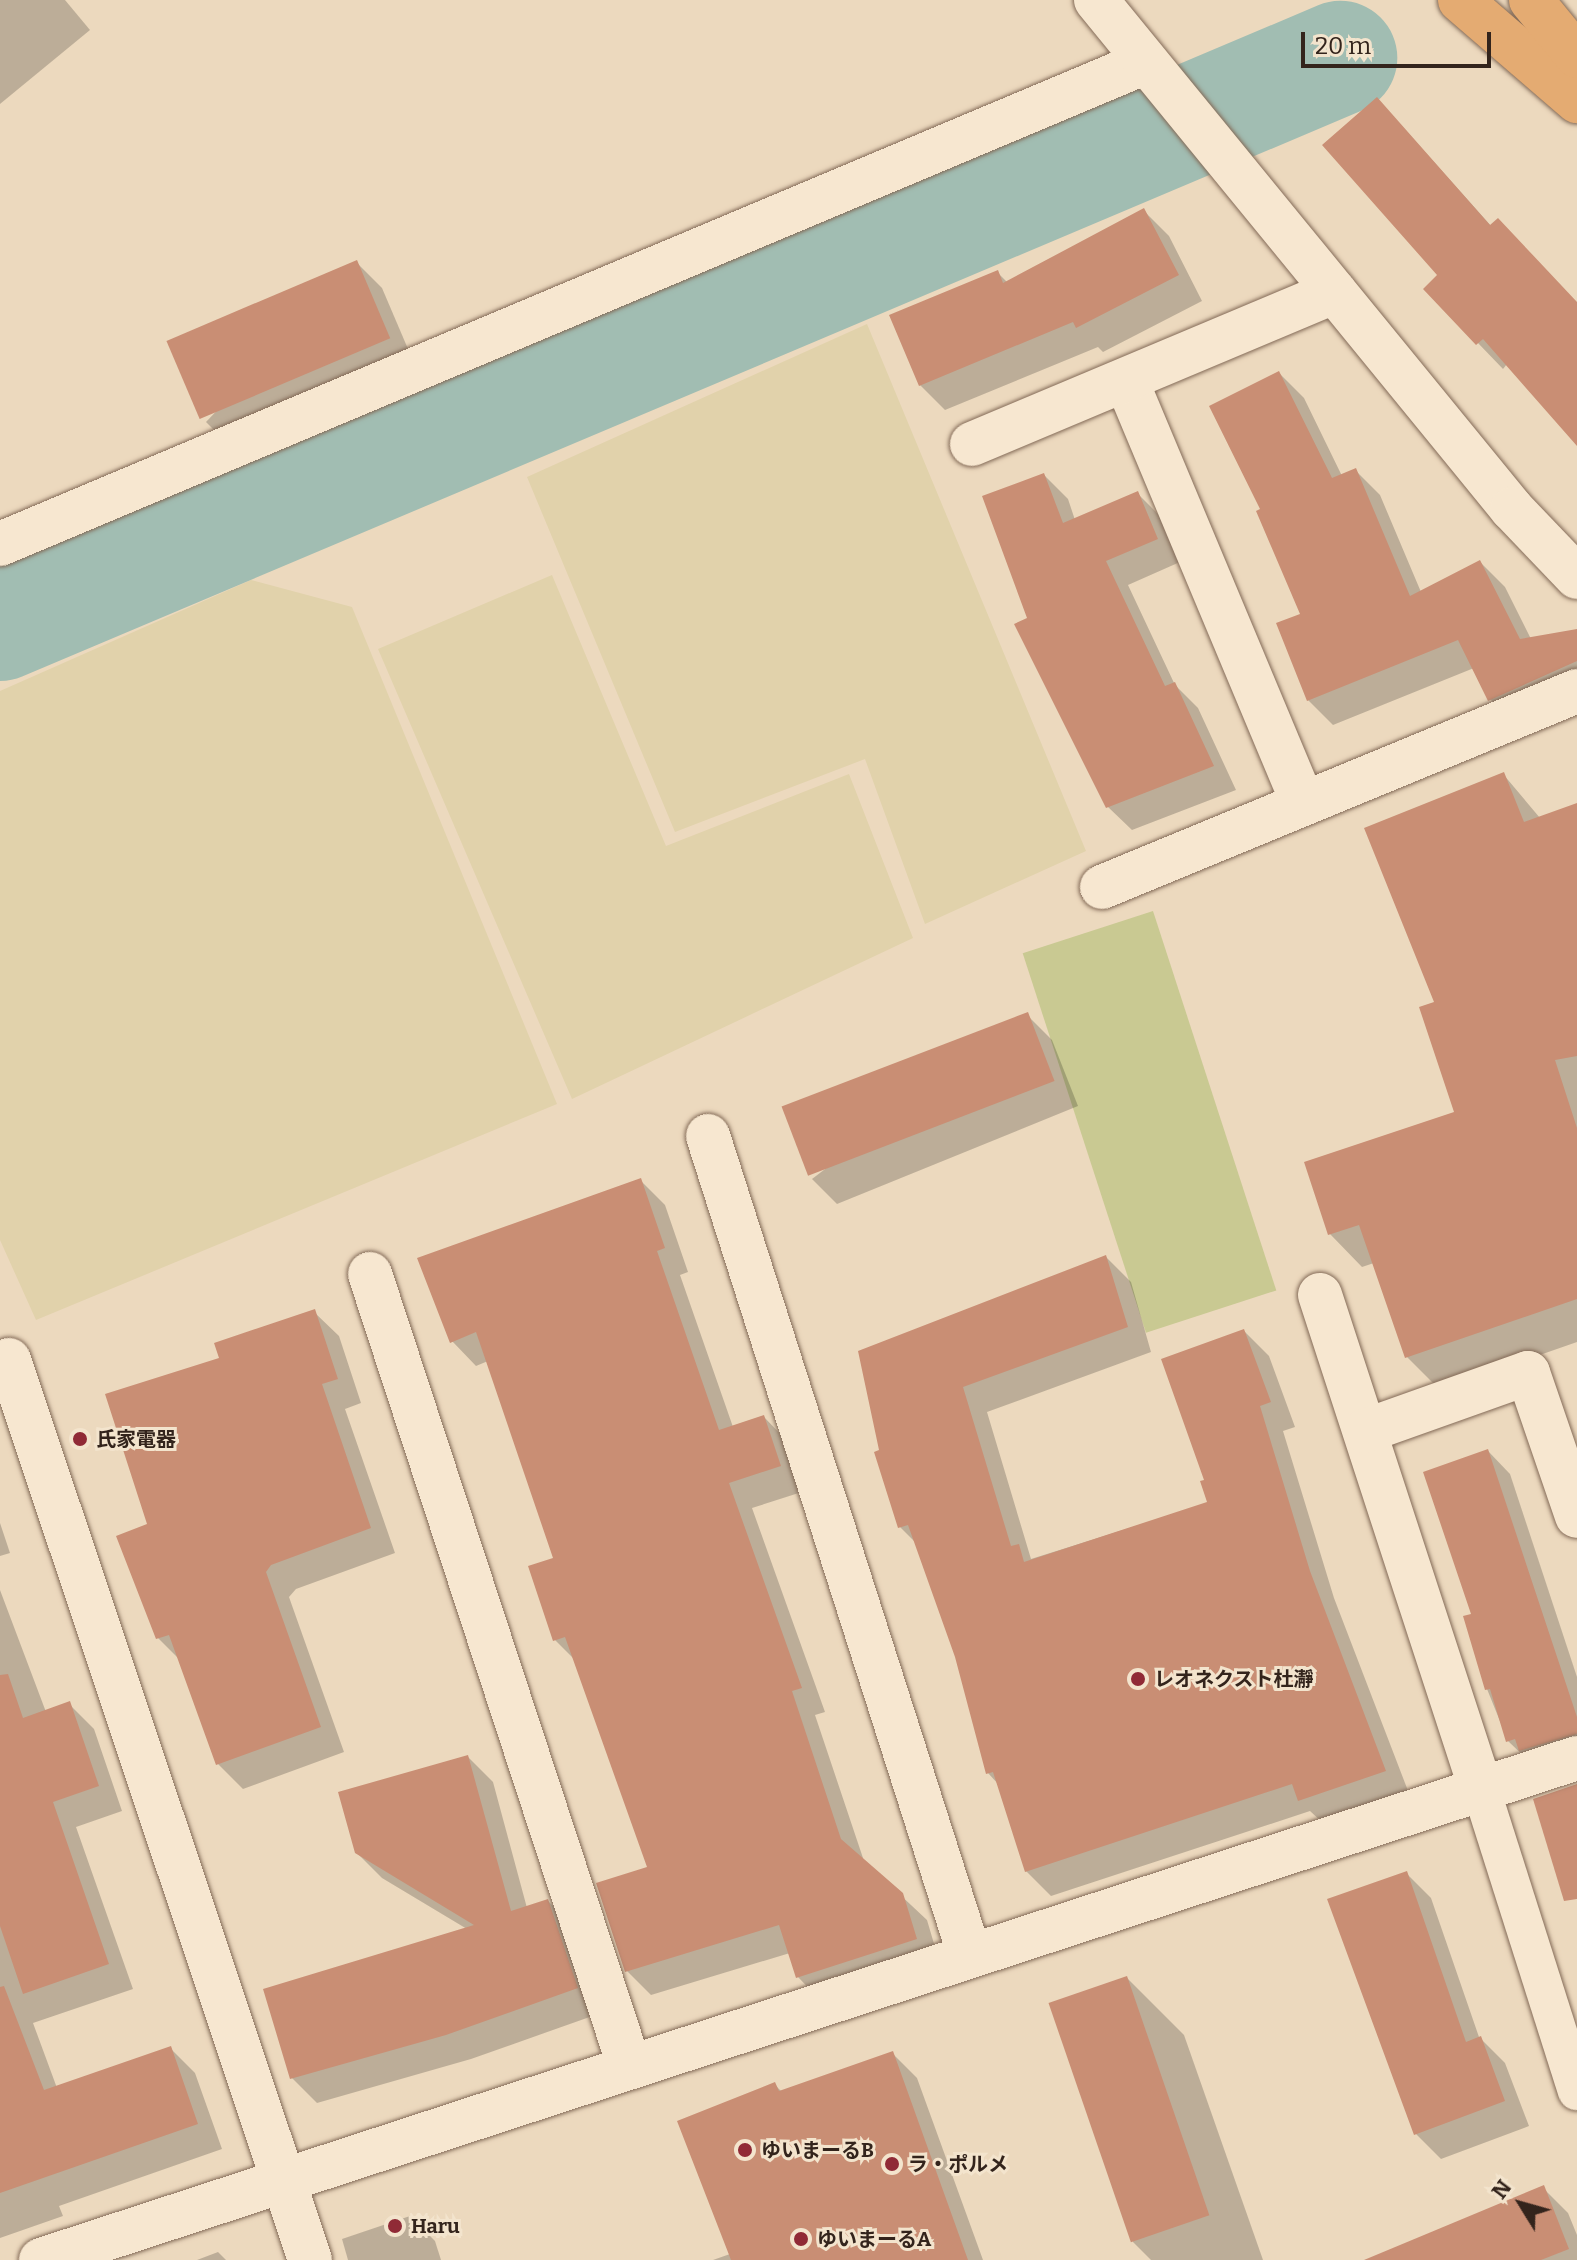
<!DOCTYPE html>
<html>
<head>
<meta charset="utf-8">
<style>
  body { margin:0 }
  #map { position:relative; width:1577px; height:2260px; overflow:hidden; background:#ecd9be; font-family:Bitter,"Noto Sans JP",serif }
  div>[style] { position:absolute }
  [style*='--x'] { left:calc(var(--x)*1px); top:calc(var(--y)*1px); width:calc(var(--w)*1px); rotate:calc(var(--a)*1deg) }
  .farmland>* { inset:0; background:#e1d2ab }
  .green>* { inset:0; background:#c9c992; transform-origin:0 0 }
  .shadow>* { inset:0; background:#0003 }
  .river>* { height:114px; margin:-57px; padding:0 57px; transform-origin:57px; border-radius:57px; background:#a1bdb2 }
  .building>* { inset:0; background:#c98e74; transform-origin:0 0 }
  .roads { filter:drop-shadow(0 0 2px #836a57) drop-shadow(0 0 2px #836a57) }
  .service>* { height:38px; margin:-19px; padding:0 19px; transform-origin:19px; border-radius:19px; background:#f7e7d0 }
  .minor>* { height:44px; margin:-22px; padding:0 22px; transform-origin:22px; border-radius:22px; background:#f7e7d0 }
  .tertiary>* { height:44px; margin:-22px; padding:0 22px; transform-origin:22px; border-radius:22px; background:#f7e7d0 }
  .trunk>* { height:44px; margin:-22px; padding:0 22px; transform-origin:22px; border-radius:22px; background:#e4ab72 }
  .dots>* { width:22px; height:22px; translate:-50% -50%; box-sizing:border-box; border:4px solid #f3e4cd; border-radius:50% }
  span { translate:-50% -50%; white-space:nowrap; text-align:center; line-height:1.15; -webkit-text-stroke:6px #f3e4cd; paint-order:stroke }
  .poi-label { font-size:20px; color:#33241c; font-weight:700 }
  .left { translate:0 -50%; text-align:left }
  .north { position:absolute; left:1481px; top:2164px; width:80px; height:80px; -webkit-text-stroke:6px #f3e4cd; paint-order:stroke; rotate:307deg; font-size:22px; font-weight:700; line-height:32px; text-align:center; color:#33241c }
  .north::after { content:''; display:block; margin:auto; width:28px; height:36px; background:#33241c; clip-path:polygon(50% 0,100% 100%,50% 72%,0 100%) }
  .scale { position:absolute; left:1301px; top:32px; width:190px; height:36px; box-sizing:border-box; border:4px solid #33241c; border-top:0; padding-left:10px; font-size:24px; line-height:28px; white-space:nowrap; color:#33241c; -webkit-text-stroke:6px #f3e4cd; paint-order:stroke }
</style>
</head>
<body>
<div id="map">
  <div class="farmland">
    <i style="clip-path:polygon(867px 324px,1086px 851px,925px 924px,865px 759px,675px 832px,527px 477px)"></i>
    <i style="clip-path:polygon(552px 575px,666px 846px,849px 774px,913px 938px,572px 1099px,378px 649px)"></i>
    <i style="clip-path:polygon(251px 580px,352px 607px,557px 1104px,36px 1320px,0 1240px,0 691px)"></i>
  </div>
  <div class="green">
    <i style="left:1153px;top:911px;width:399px;height:137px;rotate:72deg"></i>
  </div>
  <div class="shadow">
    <i style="clip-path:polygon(0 0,65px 0,90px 30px,0 104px)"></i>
    <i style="clip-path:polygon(1401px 125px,1492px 227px,1577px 303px,1577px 443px,1507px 364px,1503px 369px,1426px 289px,1440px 275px)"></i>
    <i style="clip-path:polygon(1144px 211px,1169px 236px,1202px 301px,1103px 352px,1098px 347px,945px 410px,920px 385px,998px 273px,1008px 283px)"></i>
    <i style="clip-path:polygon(357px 263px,382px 288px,414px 363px,231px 447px,206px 422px)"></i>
    <i style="clip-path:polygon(1279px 373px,1304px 398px,1342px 476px,1355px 470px,1380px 495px,1421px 592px,1480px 562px,1505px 587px,1531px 639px,1577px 631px,1577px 695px,1515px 724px,1490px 699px,1474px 668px,1333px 725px,1308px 700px,1303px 615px,1263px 510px)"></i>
    <i style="clip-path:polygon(1044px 475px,1068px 499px,1075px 520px,1138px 494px,1161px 517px,1180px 562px,1128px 585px,1175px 685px,1198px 708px,1236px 790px,1132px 830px,1108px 807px,1030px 619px)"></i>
    <i style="clip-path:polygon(1503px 774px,1540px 818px,1577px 805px,1577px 1342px,1440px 1390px,1407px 1357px,1374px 1263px,1362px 1267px,1330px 1234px,1456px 1113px,1437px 1004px)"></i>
    <i style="clip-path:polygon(1027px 1015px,1052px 1040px,1078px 1106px,837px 1204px,812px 1179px)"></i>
    <i style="clip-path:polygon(640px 1180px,665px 1205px,688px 1272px,680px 1275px,733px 1427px,764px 1417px,788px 1442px,805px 1491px,752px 1508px,825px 1712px,815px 1715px,864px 1861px,927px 1920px,940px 1964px,822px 2002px,798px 1977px,790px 1953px,651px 1995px,627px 1971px,650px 1868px,576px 1661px,555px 1640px,556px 1559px,488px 1361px,476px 1366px,452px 1341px)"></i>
    <i style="clip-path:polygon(1106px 1257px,1131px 1282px,1151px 1352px,987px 1412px,1031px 1559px,1209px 1503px,1207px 1481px,1244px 1331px,1269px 1356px,1295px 1427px,1283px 1431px,1334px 1598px,1410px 1796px,1325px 1825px,1310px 1811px,1051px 1896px,1026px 1871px,999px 1785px,988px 1773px,956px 1656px,916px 1543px,900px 1527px,877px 1453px)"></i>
    <i style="clip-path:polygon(314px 1312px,339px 1336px,361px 1403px,345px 1409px,395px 1553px,296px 1589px,289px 1597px,344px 1752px,243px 1789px,218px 1764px,180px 1660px,158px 1638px,149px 1526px,221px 1359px)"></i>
    <i style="clip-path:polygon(1488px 1451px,1510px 1474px,1577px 1677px,1577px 1763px,1531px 1763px,1508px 1741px,1487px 1689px,1474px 1615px)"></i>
    <i style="clip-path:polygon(0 1523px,10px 1553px,0 1556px)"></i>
    <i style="clip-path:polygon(0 1590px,46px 1712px,69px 1704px,94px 1729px,122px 1811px,76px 1827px,133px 1989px,33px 2023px,57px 2088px,170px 2048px,195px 2073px,222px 2149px,59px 2206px,63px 2216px,0 2238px)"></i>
    <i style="clip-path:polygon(468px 1757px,493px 1782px,527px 1908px,548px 1901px,573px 1926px,601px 2013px,471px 2059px,317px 2103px,292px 2078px,467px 1929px,382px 1878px,356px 1852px)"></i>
    <i style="clip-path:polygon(1406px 1873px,1431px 1898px,1479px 2037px,1505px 2063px,1529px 2126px,1441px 2159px,1416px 2134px)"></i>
    <i style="clip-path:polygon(1127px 1978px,1184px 2035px,1263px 2260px,1151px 2260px,1133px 2242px)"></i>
    <i style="clip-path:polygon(892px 2053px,917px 2078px,983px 2260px,713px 2260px,730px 2254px,774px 2084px,782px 2092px)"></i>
    <i style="clip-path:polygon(1543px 2188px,1568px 2213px,1577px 2235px,1577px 2260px,1432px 2260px)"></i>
    <i style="clip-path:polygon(410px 2216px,435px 2241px,441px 2260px,348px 2260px,342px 2239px)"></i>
    <i style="clip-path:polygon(218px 2252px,226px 2260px,197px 2260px)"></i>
  </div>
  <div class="river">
    <i style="--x:0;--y:624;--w:1455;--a:-22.9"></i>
  </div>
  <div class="building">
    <i style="clip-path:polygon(1377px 97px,1490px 225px,1498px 218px,1577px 302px,1577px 446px,1483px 339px,1476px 345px,1423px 289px,1437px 275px,1322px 145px)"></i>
    <i style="clip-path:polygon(1144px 208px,1179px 275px,1076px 328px,1073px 322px,919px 386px,889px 315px,998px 270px,1003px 283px)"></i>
    <i style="left:357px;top:260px;width:85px;height:207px;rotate:67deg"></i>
    <i style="clip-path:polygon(1279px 371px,1332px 478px,1356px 468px,1410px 596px,1480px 560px,1520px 639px,1577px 629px,1577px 661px,1488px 701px,1458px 640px,1307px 701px,1276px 623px,1300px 614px,1256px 511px,1260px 509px,1209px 406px)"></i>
    <i style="clip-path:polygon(1044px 473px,1063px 523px,1138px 491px,1158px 539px,1106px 561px,1165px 686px,1175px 682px,1214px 766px,1106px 808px,1014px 624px,1027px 618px,982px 496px)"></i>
    <i style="clip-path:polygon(1504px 772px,1524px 822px,1577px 803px,1577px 1056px,1555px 1060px,1577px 1128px,1577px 1299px,1405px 1358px,1359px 1225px,1328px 1235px,1304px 1162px,1454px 1112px,1419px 1007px,1434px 1002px,1364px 828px)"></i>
    <i style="left:1028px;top:1012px;width:74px;height:264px;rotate:69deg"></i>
    <i style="clip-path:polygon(641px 1178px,665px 1248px,657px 1251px,719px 1430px,764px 1415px,781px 1466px,729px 1483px,802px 1688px,792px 1691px,841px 1839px,903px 1893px,917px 1939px,796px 1978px,779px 1925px,625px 1972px,596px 1883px,647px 1867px,565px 1637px,553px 1641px,528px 1566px,553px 1558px,476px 1332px,450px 1343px,417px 1258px)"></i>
    <i style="clip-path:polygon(1106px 1255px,1128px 1327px,963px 1387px,1011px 1546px,1019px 1544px,1024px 1562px,1207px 1502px,1200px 1481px,1204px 1480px,1161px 1359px,1244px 1329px,1271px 1402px,1260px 1406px,1310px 1571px,1386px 1771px,1298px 1801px,1292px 1784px,1025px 1872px,993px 1772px,986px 1774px,955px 1657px,908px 1525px,898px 1528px,874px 1452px,879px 1450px,858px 1351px)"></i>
    <i style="clip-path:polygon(315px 1309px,338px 1379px,322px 1384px,371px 1528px,271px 1565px,266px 1572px,321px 1727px,216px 1765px,169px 1635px,156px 1639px,116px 1536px,147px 1524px,105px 1394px,219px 1358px,214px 1343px)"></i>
    <i style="clip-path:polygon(1488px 1449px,1577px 1717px,1577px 1734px,1519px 1751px,1515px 1739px,1506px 1742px,1490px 1689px,1485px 1690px,1463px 1616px,1471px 1614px,1423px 1472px)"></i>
    <i style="clip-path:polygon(8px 1674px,23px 1718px,70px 1701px,99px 1786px,53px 1802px,109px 1964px,23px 1994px,0 1926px,0 1675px)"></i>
    <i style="clip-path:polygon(468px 1755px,511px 1911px,548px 1899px,578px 1988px,446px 2035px,290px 2079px,263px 1989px,474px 1925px,355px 1853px,338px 1792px)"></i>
    <i style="clip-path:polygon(1577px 1784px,1577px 1899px,1564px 1901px,1533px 1799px)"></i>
    <i style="clip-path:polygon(1407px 1871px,1466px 2042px,1481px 2036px,1505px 2101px,1414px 2135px,1327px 1899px)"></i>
    <i style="left:1127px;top:1976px;width:253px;height:83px;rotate:71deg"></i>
    <i style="clip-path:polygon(4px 1986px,44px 2090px,171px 2046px,198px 2124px,0 2193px,0 1987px)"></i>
    <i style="clip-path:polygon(893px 2051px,968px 2260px,731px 2260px,677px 2121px,775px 2082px,779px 2091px)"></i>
    <i style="clip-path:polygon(1544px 2185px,1569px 2249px,1541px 2260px,1364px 2260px)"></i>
  </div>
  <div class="roads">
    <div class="service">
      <i style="--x:1481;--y:1789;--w:317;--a:72.4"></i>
    </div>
    <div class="minor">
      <i style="--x:1126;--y:380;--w:459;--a:67.3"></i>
      <i style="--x:972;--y:444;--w:393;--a:-22.8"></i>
      <i style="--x:0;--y:544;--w:1243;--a:-22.81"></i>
      <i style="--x:1102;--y:887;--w:514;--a:-22.42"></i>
      <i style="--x:708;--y:1136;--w:861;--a:72.28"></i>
      <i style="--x:370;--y:1274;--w:835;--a:71.87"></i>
      <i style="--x:1320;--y:1295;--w:520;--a:71.95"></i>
      <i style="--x:9;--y:1360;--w:949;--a:71.51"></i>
      <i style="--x:1365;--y:1431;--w:173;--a:-19.6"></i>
      <i style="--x:1528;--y:1373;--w:151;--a:71.1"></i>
      <i style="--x:41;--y:2260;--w:1616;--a:-18.1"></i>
    </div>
    <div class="tertiary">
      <i style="--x:1096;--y:0;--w:657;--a:50.74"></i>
      <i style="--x:1512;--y:509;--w:94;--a:46.3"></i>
    </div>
    <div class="trunk">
      <i style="--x:1460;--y:0;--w:155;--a:40.8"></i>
      <i style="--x:1531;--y:0;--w:72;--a:50.6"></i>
    </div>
  </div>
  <div class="dots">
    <i style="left:80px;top:1439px;background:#902a36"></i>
    <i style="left:1138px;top:1679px;background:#902a36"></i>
    <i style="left:745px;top:2150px;background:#902a36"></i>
    <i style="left:892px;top:2164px;background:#902a36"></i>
    <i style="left:395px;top:2226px;background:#902a36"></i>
    <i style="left:801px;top:2239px;background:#902a36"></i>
  </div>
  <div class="poi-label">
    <span class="left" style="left:96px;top:1439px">氏家電器</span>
    <span class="left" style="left:1154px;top:1679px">レオネクスト杜瀞</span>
    <span class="left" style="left:761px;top:2150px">ゆいまーるB</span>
    <span class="left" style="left:908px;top:2164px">ラ・ポルメ</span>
    <span class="left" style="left:411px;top:2226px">Haru</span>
    <span class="left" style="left:817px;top:2239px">ゆいまーるA</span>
  </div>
  <div class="north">N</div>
  <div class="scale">20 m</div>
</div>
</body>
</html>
